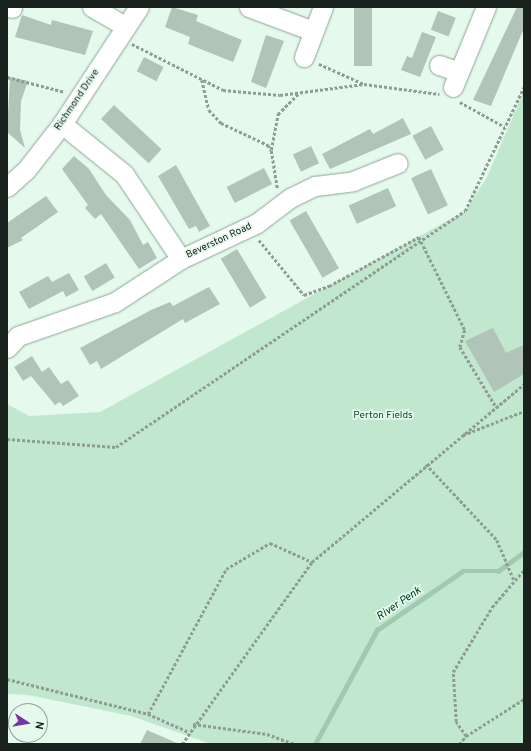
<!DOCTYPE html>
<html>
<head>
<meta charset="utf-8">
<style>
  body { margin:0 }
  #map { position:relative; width:531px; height:751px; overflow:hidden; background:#e5faed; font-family:Overpass,sans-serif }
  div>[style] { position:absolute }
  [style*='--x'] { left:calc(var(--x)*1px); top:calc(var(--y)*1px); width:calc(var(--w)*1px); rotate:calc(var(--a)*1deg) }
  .green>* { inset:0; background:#c2e7cf }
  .stream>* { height:4.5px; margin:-2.25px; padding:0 2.25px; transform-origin:2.25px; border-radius:2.25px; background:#a0cab0 }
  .building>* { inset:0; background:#b0c4b7; transform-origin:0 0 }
  .path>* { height:2.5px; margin-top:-1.25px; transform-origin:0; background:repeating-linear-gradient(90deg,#8e9e94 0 3px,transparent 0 5px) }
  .roads { filter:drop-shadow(0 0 1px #8fa396) drop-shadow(0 0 1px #8fa396) }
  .minor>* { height:19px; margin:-9.5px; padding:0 9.5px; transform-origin:9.5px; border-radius:9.5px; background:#fff }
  span { translate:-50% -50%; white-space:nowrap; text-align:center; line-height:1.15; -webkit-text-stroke:3.5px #e5faed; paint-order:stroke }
  .street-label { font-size:10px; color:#1a221d }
  .park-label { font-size:10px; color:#14472d }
  .water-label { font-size:11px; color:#00351d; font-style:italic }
  .frame { position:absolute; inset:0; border:8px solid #1a221d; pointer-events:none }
  .north { position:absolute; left:8px; top:703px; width:40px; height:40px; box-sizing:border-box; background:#e5faed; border:1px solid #94a49a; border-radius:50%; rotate:102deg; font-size:11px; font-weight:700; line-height:16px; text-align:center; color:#1a221d }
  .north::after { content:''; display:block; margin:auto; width:14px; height:18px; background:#7734a8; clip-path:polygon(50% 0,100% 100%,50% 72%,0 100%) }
</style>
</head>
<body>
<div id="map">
  <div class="green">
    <i style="clip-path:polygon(524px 91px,524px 744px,211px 744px,131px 716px,28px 695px,7px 694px,7px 404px,29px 416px,100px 412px,465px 211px,487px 177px)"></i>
  </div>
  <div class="stream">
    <i style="--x:315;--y:744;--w:130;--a:-61.5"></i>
    <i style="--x:377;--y:630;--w:104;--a:-34.5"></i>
    <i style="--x:463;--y:571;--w:35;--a:0"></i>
    <i style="--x:498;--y:571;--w:32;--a:-36"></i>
  </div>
  <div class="building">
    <i style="clip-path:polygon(172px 7px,198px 15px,196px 21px,242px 40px,233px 62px,188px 44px,190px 37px,165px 27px)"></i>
    <i style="left:354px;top:7px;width:18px;height:59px"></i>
    <i style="clip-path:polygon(517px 7px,524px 7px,524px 28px,491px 106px,473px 100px)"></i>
    <i style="left:438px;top:11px;width:19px;height:20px;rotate:21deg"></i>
    <i style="clip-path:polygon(22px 15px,51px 25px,52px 20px,93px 31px,85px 55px,15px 37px)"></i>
    <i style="clip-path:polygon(422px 32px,436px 37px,420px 77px,401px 70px,407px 56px,412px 58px)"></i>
    <i style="clip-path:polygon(266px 35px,284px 41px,266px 88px,251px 82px)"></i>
    <i style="left:144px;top:57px;width:22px;height:16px;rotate:27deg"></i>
    <i style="clip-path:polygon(10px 77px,28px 81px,21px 101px,20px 130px,25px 148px,7px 132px)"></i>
    <i style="left:114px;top:105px;width:65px;height:19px;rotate:43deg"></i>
    <i style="clip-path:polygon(403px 118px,411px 134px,330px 169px,322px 154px,370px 129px,373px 134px)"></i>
    <i style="left:431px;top:126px;width:27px;height:21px;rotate:62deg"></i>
    <i style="left:311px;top:146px;width:19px;height:20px;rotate:65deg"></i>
    <i style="clip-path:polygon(74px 156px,89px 169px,106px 195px,130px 220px,143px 245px,148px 242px,157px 258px,139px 269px,101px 214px,95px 219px,85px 208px,88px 205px,62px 169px)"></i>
    <i style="clip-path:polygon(176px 165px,210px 226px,199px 232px,196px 226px,189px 229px,158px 176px)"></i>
    <i style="left:264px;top:168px;width:18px;height:42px;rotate:63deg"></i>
    <i style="left:431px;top:169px;width:40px;height:22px;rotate:65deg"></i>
    <i style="left:388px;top:188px;width:20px;height:43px;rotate:66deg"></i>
    <i style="clip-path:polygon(46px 196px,58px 212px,21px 238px,23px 240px,7px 248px,7px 223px)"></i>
    <i style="left:306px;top:211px;width:66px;height:19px;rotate:60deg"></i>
    <i style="left:237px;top:249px;width:57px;height:19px;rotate:59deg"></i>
    <i style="left:106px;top:263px;width:17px;height:26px;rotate:59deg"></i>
    <i style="clip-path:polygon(69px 273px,79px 290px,66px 297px,63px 291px,29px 309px,19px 292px,48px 276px,52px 282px)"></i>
    <i style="clip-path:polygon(209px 287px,220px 304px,185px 323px,183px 319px,101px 369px,97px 361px,90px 365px,80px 348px,151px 310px,170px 302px,173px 306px)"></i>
    <i style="clip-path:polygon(493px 328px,506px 353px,524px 345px,524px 374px,494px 392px,465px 341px)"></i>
    <i style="clip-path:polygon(32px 356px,42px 372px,49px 367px,61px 384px,68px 380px,79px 396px,63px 406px,60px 402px,55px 405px,31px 376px,23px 381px,14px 367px)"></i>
    <i style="clip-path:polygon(147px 730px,179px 744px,140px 744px)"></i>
  </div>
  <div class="path">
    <i style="--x:132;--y:44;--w:102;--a:26.8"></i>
    <i style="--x:223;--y:90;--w:57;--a:5"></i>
    <i style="--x:280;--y:95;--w:85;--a:-7.5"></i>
    <i style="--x:364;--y:84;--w:76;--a:7.6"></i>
    <i style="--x:319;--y:64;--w:49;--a:24"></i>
    <i style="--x:7;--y:77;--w:60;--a:14.5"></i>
    <i style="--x:202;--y:80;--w:31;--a:77"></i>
    <i style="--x:209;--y:110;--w:18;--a:47"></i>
    <i style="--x:221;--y:123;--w:52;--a:25.1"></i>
    <i style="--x:268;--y:145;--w:6;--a:59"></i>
    <i style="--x:460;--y:102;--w:51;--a:29.1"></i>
    <i style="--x:277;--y:188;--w:38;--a:-99"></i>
    <i style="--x:271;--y:150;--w:37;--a:-79"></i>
    <i style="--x:278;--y:114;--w:30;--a:-45"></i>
    <i style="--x:259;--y:240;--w:71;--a:50.7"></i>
    <i style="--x:304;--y:295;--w:27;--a:-20"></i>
    <i style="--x:329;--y:286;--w:102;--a:-28.6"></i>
    <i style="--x:419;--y:237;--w:104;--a:63.7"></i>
    <i style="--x:465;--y:330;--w:18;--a:106"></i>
    <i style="--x:460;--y:347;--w:70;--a:59"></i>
    <i style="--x:463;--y:435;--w:66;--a:-21.5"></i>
    <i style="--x:7;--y:439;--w:109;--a:4.2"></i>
    <i style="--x:116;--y:447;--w:421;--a:-34.1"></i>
    <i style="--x:465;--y:211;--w:137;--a:-64.6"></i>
    <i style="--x:426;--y:464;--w:104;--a:46.9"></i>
    <i style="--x:497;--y:540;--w:43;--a:67"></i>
    <i style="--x:7;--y:679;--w:145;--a:13.9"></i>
    <i style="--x:148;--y:714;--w:165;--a:-61.7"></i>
    <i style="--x:226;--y:569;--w:51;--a:-30.6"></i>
    <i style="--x:270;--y:543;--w:46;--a:24.3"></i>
    <i style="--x:148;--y:714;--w:45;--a:23.7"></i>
    <i style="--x:193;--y:724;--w:75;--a:7.7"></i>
    <i style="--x:267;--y:734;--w:30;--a:20"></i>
    <i style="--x:466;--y:736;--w:69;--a:-32.5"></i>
    <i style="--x:182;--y:744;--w:224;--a:-54.5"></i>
    <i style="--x:312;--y:562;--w:277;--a:-40"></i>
    <i style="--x:459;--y:744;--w:11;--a:-49"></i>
    <i style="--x:466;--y:736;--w:17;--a:-126"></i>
    <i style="--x:456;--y:722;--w:50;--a:-93.4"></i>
    <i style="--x:453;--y:672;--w:76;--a:-59"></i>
    <i style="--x:492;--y:607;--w:49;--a:-49.1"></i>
  </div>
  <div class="roads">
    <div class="minor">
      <i style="--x:92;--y:7;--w:38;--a:30"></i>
      <i style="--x:249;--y:7;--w:68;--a:20.6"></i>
      <i style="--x:12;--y:8;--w:1;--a:-90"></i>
      <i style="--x:304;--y:57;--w:53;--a:-69.2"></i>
      <i style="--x:439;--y:65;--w:21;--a:19"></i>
      <i style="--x:453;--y:87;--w:87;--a:-67.6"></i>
      <i style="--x:62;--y:124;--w:80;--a:38.9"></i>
      <i style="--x:124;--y:174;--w:102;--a:56.2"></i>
      <i style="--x:7;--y:187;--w:25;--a:-42"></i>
      <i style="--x:26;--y:170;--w:58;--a:-52"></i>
      <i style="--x:62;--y:124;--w:140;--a:-56.7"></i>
      <i style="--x:7;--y:348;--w:16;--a:-47"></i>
      <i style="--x:18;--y:336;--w:103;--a:-19.3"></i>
      <i style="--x:115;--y:302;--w:79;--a:-33.1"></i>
      <i style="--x:181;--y:259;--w:84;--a:-25.3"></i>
      <i style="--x:257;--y:223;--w:41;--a:-37.1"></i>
      <i style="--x:290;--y:198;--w:28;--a:-26"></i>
      <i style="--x:315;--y:186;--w:38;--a:-7"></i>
      <i style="--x:353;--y:181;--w:48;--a:-21.8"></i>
    </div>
  </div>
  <div class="street-label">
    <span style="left:77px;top:100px;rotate:-56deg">Richmond Drive</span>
    <span style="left:219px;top:241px;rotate:-25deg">Beverston Road</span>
  </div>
  <div class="park-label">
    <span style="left:383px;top:416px">Perton Fields</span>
  </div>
  <div class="water-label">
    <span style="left:399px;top:604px;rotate:-34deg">River Penk</span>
  </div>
  <div class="frame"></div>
  <div class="north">N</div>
</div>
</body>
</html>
